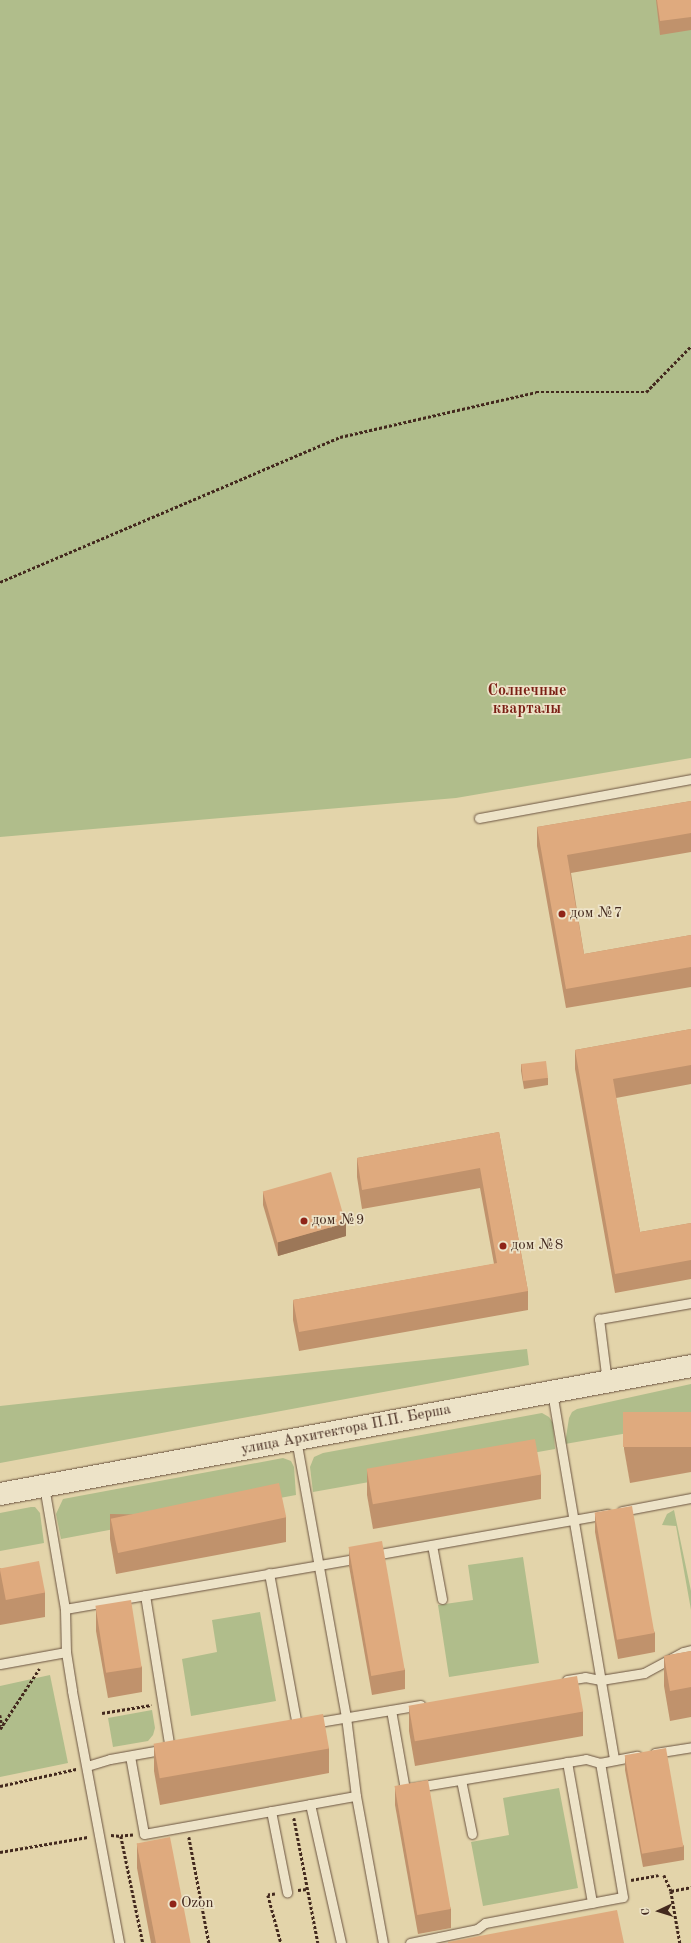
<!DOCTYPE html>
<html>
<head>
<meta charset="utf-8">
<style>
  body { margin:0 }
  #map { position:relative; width:691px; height:1943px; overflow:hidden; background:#e3d4aa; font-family:"Old Standard TT",serif }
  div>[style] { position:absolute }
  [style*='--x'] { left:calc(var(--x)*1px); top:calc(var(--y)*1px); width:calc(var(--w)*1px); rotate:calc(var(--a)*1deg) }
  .green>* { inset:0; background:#b0bd8b }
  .path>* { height:2.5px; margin-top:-1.25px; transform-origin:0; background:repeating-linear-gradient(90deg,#43291e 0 3px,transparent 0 5px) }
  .roads { filter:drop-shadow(0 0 1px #6b5441) drop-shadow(0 0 1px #6b5441) }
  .service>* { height:9px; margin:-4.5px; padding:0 4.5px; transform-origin:4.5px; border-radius:4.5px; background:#ede3c8 }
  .tertiary>* { height:22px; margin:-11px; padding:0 11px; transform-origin:11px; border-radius:11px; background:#ede3c8 }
  .wall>* { inset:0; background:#c0926c }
  .shaded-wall>* { inset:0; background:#9c7758 }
  .building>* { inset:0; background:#dfaa7e; transform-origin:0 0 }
  .dots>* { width:11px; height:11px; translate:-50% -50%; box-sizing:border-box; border:2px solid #ede3c8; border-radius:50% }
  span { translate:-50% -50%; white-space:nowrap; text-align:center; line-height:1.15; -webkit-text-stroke:3.5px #ede3c8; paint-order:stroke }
  .poi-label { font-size:15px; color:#43291e }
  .left { translate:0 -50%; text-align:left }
  .street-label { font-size:15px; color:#43291e }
  .neighbourhood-label { font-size:16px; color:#7a1f14; font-weight:700 }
  .north { position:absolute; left:639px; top:1891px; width:40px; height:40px; -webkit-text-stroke:3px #ede3c8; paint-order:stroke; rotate:266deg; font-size:11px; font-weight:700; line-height:16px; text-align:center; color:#43291e }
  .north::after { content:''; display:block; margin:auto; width:14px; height:18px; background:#43291e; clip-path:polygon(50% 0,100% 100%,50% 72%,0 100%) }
</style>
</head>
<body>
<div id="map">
  <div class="green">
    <i style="clip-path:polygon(0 0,691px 0,691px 758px,456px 798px,0 837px)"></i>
    <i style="clip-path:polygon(527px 1349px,529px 1365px,0 1463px,0 1406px)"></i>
    <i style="clip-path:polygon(691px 1384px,691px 1422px,565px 1444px,569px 1418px,572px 1412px,577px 1409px)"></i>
    <i style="clip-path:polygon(542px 1413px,549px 1417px,553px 1423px,555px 1449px,313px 1492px,310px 1467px,314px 1457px,323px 1453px)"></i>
    <i style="clip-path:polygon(283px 1458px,291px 1461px,294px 1467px,296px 1495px,61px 1539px,56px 1514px,63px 1499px)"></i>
    <i style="clip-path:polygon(31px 1507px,35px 1507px,40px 1513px,44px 1543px,0 1551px,0 1513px)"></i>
    <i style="clip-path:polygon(674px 1510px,691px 1591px,691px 1610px,676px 1526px,662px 1525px,667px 1514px)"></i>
    <i style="clip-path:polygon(523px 1557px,539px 1663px,449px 1677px,438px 1605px,473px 1600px,468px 1565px)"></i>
    <i style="clip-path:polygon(260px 1612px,276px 1701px,191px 1716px,182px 1659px,217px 1652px,212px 1620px)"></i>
    <i style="clip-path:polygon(50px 1675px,68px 1763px,0 1777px,0 1686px)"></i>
    <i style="clip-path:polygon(152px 1710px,155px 1728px,153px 1735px,148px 1741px,113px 1747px,108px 1718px)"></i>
    <i style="clip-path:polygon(559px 1788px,578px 1888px,483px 1906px,471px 1842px,509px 1835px,503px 1798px)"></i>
  </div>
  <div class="path">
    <i style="--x:0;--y:582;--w:370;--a:-23.1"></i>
    <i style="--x:340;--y:437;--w:201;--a:-12.9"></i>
    <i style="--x:536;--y:392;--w:110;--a:0"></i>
    <i style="--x:646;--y:392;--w:64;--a:-45.6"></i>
    <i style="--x:102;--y:1713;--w:50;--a:-9.3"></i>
    <i style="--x:0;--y:1715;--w:11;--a:80"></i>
    <i style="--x:0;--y:1729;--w:72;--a:-57"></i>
    <i style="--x:0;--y:1786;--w:78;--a:-12.6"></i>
    <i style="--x:294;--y:1818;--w:127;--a:79.1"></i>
    <i style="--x:111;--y:1835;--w:10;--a:6"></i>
    <i style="--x:133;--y:1835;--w:12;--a:175"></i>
    <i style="--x:121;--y:1836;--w:109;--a:78.4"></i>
    <i style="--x:189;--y:1837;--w:108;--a:79.3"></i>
    <i style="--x:0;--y:1852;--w:89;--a:-9.7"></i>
    <i style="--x:664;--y:1875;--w:17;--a:66"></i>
    <i style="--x:671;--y:1891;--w:53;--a:80.2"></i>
    <i style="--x:631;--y:1880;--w:28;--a:-10"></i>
    <i style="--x:298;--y:1890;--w:9;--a:-6"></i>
    <i style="--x:671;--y:1891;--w:20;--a:-11"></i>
    <i style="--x:275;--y:1894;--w:7;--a:172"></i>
    <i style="--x:268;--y:1895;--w:50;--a:74.8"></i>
  </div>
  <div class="roads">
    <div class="service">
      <i style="--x:479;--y:818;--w:216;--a:-10.4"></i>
      <i style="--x:607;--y:1382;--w:64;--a:-97.2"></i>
      <i style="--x:599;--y:1319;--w:93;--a:-9.9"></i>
      <i style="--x:552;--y:1392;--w:373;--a:80.4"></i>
      <i style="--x:44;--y:1486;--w:125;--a:80.3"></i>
      <i style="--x:65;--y:1609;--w:43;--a:88.7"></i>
      <i style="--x:66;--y:1652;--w:39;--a:81"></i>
      <i style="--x:72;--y:1691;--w:256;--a:79.4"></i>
      <i style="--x:622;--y:1511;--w:70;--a:-10.7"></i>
      <i style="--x:432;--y:1545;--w:55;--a:79.5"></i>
      <i style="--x:374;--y:1555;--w:237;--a:-10"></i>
      <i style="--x:269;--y:1573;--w:156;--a:79.6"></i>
      <i style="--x:145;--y:1595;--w:156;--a:80.8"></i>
      <i style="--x:65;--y:1609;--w:300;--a:-9.8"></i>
      <i style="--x:0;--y:1664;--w:67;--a:-10.3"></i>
      <i style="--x:567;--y:1680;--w:18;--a:-9"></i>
      <i style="--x:585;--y:1677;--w:16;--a:11"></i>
      <i style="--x:601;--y:1680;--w:44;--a:-9.2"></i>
      <i style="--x:644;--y:1673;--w:44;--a:-28.3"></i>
      <i style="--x:683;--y:1652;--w:8;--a:-14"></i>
      <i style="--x:391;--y:1710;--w:80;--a:80"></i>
      <i style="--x:405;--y:1789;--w:183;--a:-9.4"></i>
      <i style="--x:586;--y:1759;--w:15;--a:16"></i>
      <i style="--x:600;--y:1763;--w:38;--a:-11"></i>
      <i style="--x:313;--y:1723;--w:109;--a:-9.5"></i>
      <i style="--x:655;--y:1753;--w:36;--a:-9"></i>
      <i style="--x:130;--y:1756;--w:79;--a:79.8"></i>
      <i style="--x:144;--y:1834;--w:215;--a:-10.2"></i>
      <i style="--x:356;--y:1796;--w:80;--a:-97.2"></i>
      <i style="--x:346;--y:1717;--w:281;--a:-100.2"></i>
      <i style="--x:567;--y:1762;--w:143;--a:79.9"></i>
      <i style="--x:87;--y:1766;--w:24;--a:-17"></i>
      <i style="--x:110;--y:1759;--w:57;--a:-10.1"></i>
      <i style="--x:461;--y:1780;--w:55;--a:78.5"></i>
      <i style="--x:356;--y:1796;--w:149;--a:79.6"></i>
      <i style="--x:310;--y:1804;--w:142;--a:77.4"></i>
      <i style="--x:271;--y:1811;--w:83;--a:78.8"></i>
      <i style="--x:410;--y:1943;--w:68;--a:-11.8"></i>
      <i style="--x:477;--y:1929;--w:10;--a:-37"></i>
      <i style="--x:485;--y:1923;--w:140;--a:-10.7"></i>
      <i style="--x:623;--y:1897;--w:136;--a:-99.7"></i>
    </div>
    <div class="tertiary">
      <i style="--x:0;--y:1494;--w:703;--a:-10.49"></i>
    </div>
  </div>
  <div class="wall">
    <i style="clip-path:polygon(656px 0,691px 0,691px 30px,660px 35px)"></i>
    <i style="clip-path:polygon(691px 801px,691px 852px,571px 873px,584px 954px,691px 935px,691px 987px,566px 1008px,537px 846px,537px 827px)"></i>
    <i style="clip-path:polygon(691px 1029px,691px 1084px,616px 1098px,640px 1232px,691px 1223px,691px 1279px,615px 1293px,575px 1069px,575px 1050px)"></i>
    <i style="clip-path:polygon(521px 1064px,548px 1078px,548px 1085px,524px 1089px,521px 1071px)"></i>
    <i style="clip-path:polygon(499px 1132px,528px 1291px,528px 1310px,299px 1351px,293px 1320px,293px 1300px,494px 1264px,480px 1188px,362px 1209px,357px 1177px,357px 1158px)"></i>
    <i style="clip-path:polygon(263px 1192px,346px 1236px,278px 1256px,263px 1205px)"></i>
    <i style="clip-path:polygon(691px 1412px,691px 1472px,630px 1483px,624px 1449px,624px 1424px)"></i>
    <i style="clip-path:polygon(367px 1470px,541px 1474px,541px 1499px,373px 1529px,367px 1495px)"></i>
    <i style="clip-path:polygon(595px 1513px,655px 1633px,655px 1652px,618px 1659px,595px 1532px)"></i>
    <i style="clip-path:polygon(110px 1514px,286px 1517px,286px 1542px,116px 1574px,110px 1539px)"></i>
    <i style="clip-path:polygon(349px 1547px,405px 1670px,405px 1689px,372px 1695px,349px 1566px)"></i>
    <i style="clip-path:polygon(0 1568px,45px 1592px,45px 1617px,0 1625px)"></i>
    <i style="clip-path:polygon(96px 1606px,142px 1667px,142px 1692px,108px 1698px,96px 1631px)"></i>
    <i style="clip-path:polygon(691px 1651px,691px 1717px,670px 1721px,664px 1686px,664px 1656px)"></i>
    <i style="clip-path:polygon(409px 1706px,583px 1711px,583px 1736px,415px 1766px,409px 1731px)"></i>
    <i style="clip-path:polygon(154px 1746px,329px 1748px,329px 1773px,160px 1805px,154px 1771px)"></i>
    <i style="clip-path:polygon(625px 1756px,684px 1846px,684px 1860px,643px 1867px,625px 1770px)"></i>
    <i style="clip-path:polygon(395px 1786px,451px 1909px,451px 1928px,418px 1934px,395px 1805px)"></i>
    <i style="clip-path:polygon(137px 1843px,190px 1943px,151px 1943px,137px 1868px)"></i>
  </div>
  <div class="shaded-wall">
    <i style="clip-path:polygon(346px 1223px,346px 1236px,278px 1256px,278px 1242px)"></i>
  </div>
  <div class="building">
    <i style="clip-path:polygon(657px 0,691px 0,691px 17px,660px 21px)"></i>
    <i style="clip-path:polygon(691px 801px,691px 833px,567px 855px,584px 954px,691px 935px,691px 967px,566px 989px,537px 827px)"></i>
    <i style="clip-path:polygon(691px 1029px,691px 1065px,613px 1079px,640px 1232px,691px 1223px,691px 1260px,615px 1274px,575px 1050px)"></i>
    <i style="left:546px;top:1061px;width:17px;height:25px;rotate:83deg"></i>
    <i style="clip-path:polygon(499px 1132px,528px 1291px,299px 1332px,293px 1300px,497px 1263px,480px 1168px,362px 1190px,357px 1158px)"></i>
    <i style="left:331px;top:1172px;width:53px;height:71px;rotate:74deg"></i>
    <i style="left:691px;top:1412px;width:35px;height:68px;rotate:90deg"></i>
    <i style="left:535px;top:1439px;width:36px;height:171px;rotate:80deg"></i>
    <i style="left:279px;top:1483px;width:35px;height:172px;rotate:78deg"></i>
    <i style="left:632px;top:1506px;width:129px;height:38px;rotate:80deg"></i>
    <i style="left:382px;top:1541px;width:131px;height:34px;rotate:80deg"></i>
    <i style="left:39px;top:1561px;width:32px;height:40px;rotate:79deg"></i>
    <i style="left:131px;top:1600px;width:68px;height:36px;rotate:81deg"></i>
    <i style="clip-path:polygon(691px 1651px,691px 1687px,670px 1691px,664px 1656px)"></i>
    <i style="left:577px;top:1676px;width:36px;height:171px;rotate:80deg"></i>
    <i style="left:323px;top:1714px;width:35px;height:172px;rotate:80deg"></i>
    <i style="left:666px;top:1748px;width:100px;height:42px;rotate:80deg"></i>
    <i style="left:428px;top:1780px;width:131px;height:34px;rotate:80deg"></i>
    <i style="left:170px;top:1837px;width:108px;height:34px;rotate:79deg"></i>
    <i style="clip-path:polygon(617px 1910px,624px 1943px,448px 1943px,448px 1942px)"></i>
  </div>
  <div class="dots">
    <i style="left:562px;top:914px;background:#8f2418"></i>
    <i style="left:304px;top:1221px;background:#8f2418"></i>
    <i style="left:503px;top:1246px;background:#8f2418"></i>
    <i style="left:173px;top:1904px;background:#8f2418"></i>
  </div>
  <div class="poi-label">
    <span class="left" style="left:570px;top:914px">дом №7</span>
    <span class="left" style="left:312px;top:1221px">дом №9</span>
    <span class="left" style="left:511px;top:1246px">дом №8</span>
    <span class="left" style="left:181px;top:1904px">Ozon</span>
  </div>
  <div class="street-label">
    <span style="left:346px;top:1430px;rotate:-11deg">улица Архитектора П.П. Берша</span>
  </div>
  <div class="neighbourhood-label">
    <span style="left:527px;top:700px">Солнечные<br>кварталы</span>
  </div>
  <div class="north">С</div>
</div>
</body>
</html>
